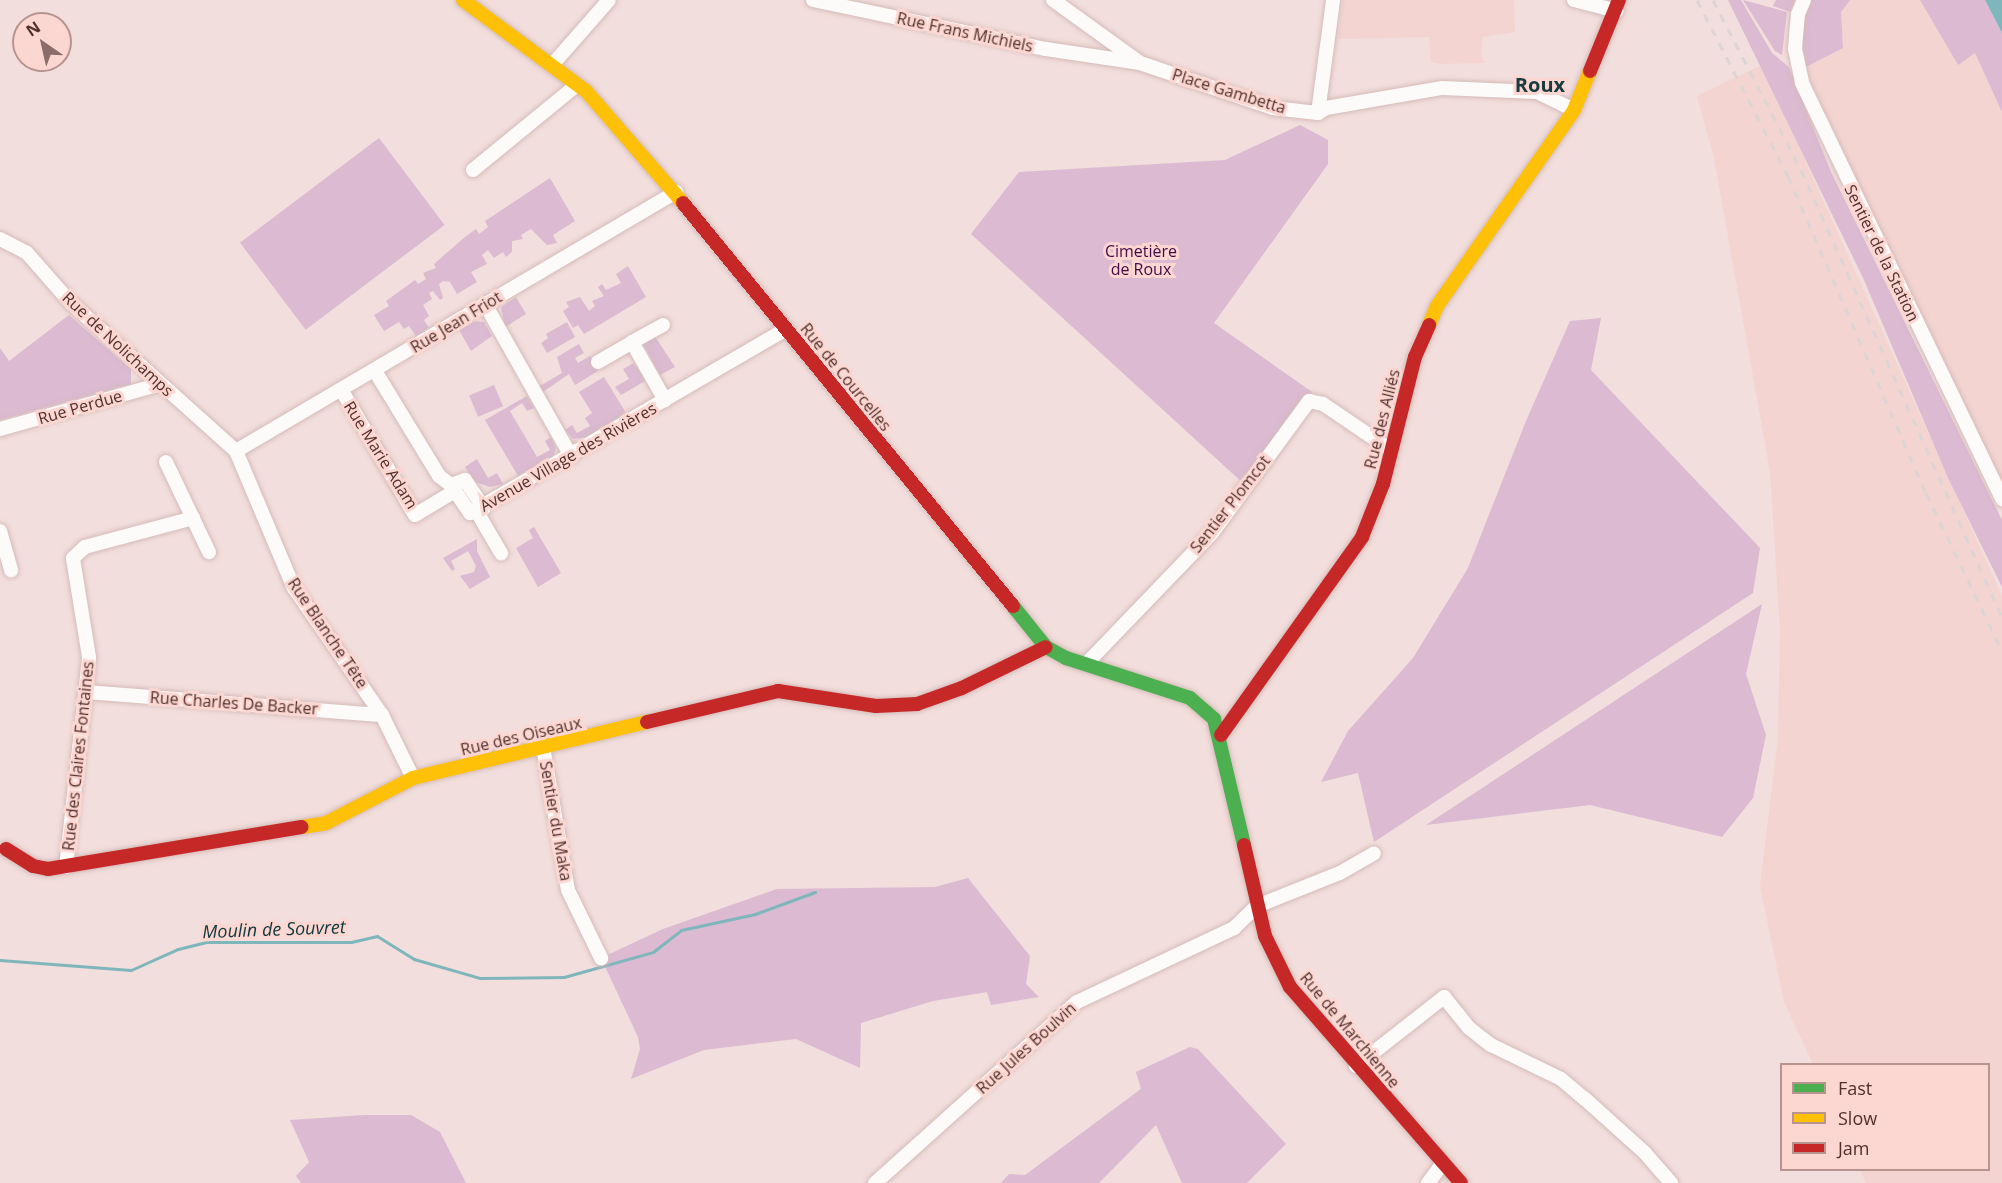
<!DOCTYPE html>
<html>
<head>
<meta charset="utf-8">
<style>
  body { margin:0 }
  #map { position:relative; width:2002px; height:1183px; overflow:hidden; background:#f2dedc; font-family:"Open Sans",sans-serif }
  div>[style] { position:absolute }
  [style*='--x'] { left:calc(var(--x)*1px); top:calc(var(--y)*1px); width:calc(var(--w)*1px); rotate:calc(var(--a)*1deg) }
  .built>* { inset:0; background:#f3d4d1 }
  .green>* { inset:0; background:#dbbad2; transform-origin:0 0 }
  .water>* { inset:0; background:#7fb6bc }
  .stream>* { height:3px; margin:-1.5px; padding:0 1.5px; transform-origin:1.5px; border-radius:1.5px; background:#7fb6bc }
  .roads { filter:drop-shadow(0 0 2px #d4bbb9) drop-shadow(0 0 2px #d4bbb9) }
  .street>* { height:14px; margin:-7px; padding:0 7px; transform-origin:7px; border-radius:7px; background:#fdfafa }
  .fast>* { height:14px; margin:-7px; padding:0 7px; transform-origin:7px; border-radius:7px; background:#4caf50 }
  .slow>* { height:14px; margin:-7px; padding:0 7px; transform-origin:7px; border-radius:7px; background:#ffc107 }
  .jam>* { height:14px; margin:-7px; padding:0 7px; transform-origin:7px; border-radius:7px; background:#c62828 }
  .rail>* { height:3px; margin-top:-1.5px; transform-origin:0; background:repeating-linear-gradient(90deg,#dcd5d4 0 8px,transparent 0 16px) }
  span { translate:-50% -50%; white-space:nowrap; text-align:center; line-height:1.15; -webkit-text-stroke:6px #fcd7d2; paint-order:stroke }
  .street-label { font-size:16px; color:#522f2c }
  .park-label { font-size:16px; color:#430a47 }
  .water-label { font-size:18px; color:#0d373c; font-style:italic }
  .quarter-label { font-size:20px; color:#193b3f; font-weight:700 }
  .legend { position:absolute; left:1780px; top:1063px; width:210px; height:108px; box-sizing:border-box; background:#fcd7d2; border:2px solid #b89490; margin:0; padding:8px 10px; list-style:none; font-size:18px; color:#522f2c }
  .legend li { display:flex; align-items:center; gap:12px; height:30px }
  .legend b { width:30px; border:2px solid #b89490 }
  .north { position:absolute; left:12px; top:12px; width:60px; height:60px; box-sizing:border-box; background:#fcd7d2; border:2px solid #b89490; border-radius:50%; rotate:326deg; font-size:16px; font-weight:700; line-height:24px; text-align:center; color:#522f2c }
  .north::after { content:''; display:block; margin:auto; width:21px; height:27px; background:#8a6c6a; clip-path:polygon(50% 0,100% 100%,50% 72%,0 100%) }
</style>
</head>
<body>
<div id="map">
  <div class="built">
    <i style="clip-path:polygon(1343px 0,1514px 0,1515px 32px,1483px 37px,1481px 55px,1485px 63px,1440px 64px,1431px 62px,1429px 37px,1338px 39px)"></i>
    <i style="clip-path:polygon(1850px 0,1920px 0,1958px 65px,1975px 53px,2002px 112px,2002px 488px,1809px 78px,1806px 67px,1843px 48px,1841px 12px)"></i>
    <i style="clip-path:polygon(1762px 65px,2002px 596px,2002px 1183px,1866px 1183px,1860px 1170px,1988px 1170px,1988px 1064px,1813px 1064px,1784px 1002px,1760px 886px,1778px 737px,1780px 631px,1770px 472px,1714px 158px,1697px 96px)"></i>
  </div>
  <div class="green">
    <i style="clip-path:polygon(1728px 0,1741px 0,1772px 53px,1789px 67px,1831px 172px,2002px 520px,2002px 587px,1948px 478px,1864px 280px)"></i>
    <i style="clip-path:polygon(1743px 0,1787px 12px,1782px 55px,1775px 51px)"></i>
    <i style="clip-path:polygon(1776px 0,1795px 0,1790px 12px,1773px 6px)"></i>
    <i style="clip-path:polygon(1812px 0,1850px 0,1841px 12px,1843px 48px,1806px 67px,1800px 25px)"></i>
    <i style="clip-path:polygon(1920px 0,1985px 0,2002px 33px,2002px 112px,1975px 53px,1958px 65px)"></i>
    <i style="clip-path:polygon(1300px 125px,1328px 140px,1328px 164px,1214px 323px,1312px 392px,1244px 484px,971px 234px,1019px 172px,1225px 160px)"></i>
    <i style="left:379px;top:138px;width:109px;height:174px;rotate:53deg"></i>
    <i style="clip-path:polygon(550px 178px,575px 221px,553px 235px,557px 243px,547px 245px,531px 229px,521px 235px,523px 239px,512px 241px,512px 252px,506px 257px,503px 252px,494px 258px,488px 250px,482px 255px,487px 264px,471px 272px,477px 282px,457px 294px,450px 282px,443px 281px,439px 284px,443px 298px,440px 300px,433px 291px,429px 293px,432px 299px,423px 305px,429px 316px,424px 320px,429px 328px,416px 336px,409px 326px,404px 329px,399px 322px,384px 331px,374px 315px,389px 306px,386px 301px,415px 280px,418px 284px,426px 279px,423px 273px,436px 268px,434px 264px,465px 237px,476px 229px,479px 234px,488px 227px,485px 221px)"></i>
    <i style="clip-path:polygon(628px 266px,646px 297px,584px 334px,578px 325px,573px 328px,563px 311px,569px 307px,566px 302px,580px 297px,589px 311px,595px 306px,592px 301px,604px 296px,598px 287px,602px 284px,606px 290px,621px 283px,616px 274px)"></i>
    <i style="clip-path:polygon(516px 297px,526px 314px,505px 327px,501px 307px)"></i>
    <i style="clip-path:polygon(69px 315px,131px 369px,131px 384px,0 420px,0 348px,9px 361px)"></i>
    <i style="clip-path:polygon(1601px 318px,1591px 370px,1760px 548px,1753px 593px,1374px 842px,1358px 773px,1321px 782px,1348px 731px,1413px 658px,1468px 568px,1526px 421px,1570px 321px)"></i>
    <i style="clip-path:polygon(472px 321px,484px 322px,492px 336px,471px 351px,458px 328px)"></i>
    <i style="clip-path:polygon(567px 322px,575px 337px,547px 353px,541px 343px,548px 338px,546px 334px)"></i>
    <i style="clip-path:polygon(654px 335px,675px 367px,660px 375px,642px 342px)"></i>
    <i style="clip-path:polygon(579px 344px,584px 353px,575px 358px,578px 363px,590px 356px,598px 371px,575px 385px,569px 374px,543px 392px,540px 386px,562px 373px,557px 357px)"></i>
    <i style="clip-path:polygon(634px 363px,645px 381px,621px 395px,615px 387px,629px 379px,623px 369px)"></i>
    <i style="clip-path:polygon(604px 377px,626px 413px,587px 437px,573px 439px,565px 430px,572px 425px,577px 433px,590px 426px,585px 418px,592px 413px,579px 392px)"></i>
    <i style="left:494px;top:385px;width:23px;height:27px;rotate:67deg"></i>
    <i style="clip-path:polygon(527px 396px,534px 408px,527px 411px,522px 403px,510px 411px,537px 457px,550px 450px,545px 441px,551px 437px,556px 448px,553px 457px,518px 476px,485px 420px)"></i>
    <i style="clip-path:polygon(477px 459px,488px 478px,497px 473px,503px 484px,490px 487px,475px 482px,465px 467px)"></i>
    <i style="clip-path:polygon(534px 527px,561px 573px,538px 587px,516px 548px,533px 538px,529px 530px)"></i>
    <i style="clip-path:polygon(477px 539px,477px 551px,490px 577px,470px 589px,460px 576px,474px 572px,476px 566px,468px 551px,451px 561px,455px 569px,452px 571px,443px 558px)"></i>
    <i style="clip-path:polygon(1762px 604px,1746px 674px,1766px 735px,1753px 798px,1722px 837px,1590px 805px,1426px 825px)"></i>
    <i style="clip-path:polygon(968px 878px,1030px 956px,1026px 984px,1039px 997px,991px 1005px,987px 992px,933px 1001px,861px 1023px,860px 1068px,796px 1039px,704px 1050px,631px 1079px,640px 1049px,638px 1037px,601px 958px,663px 929px,777px 889px,935px 887px)"></i>
    <i style="clip-path:polygon(1190px 1047px,1198px 1049px,1286px 1144px,1247px 1183px,1182px 1183px,1156px 1125px,1099px 1183px,1001px 1183px,1009px 1174px,1025px 1175px,1141px 1089px,1136px 1072px)"></i>
    <i style="clip-path:polygon(365px 1115px,411px 1115px,440px 1132px,466px 1183px,301px 1183px,296px 1176px,309px 1162px,290px 1120px)"></i>
  </div>
  <div class="water">
    <i style="clip-path:polygon(1985px 0,2002px 0,2002px 33px)"></i>
  </div>
  <div class="stream">
    <i style="--x:0;--y:960;--w:131;--a:4.4"></i>
    <i style="--x:131;--y:970;--w:51;--a:-24.1"></i>
    <i style="--x:178;--y:949;--w:29;--a:-14"></i>
    <i style="--x:206;--y:942;--w:145;--a:0"></i>
    <i style="--x:351;--y:942;--w:27;--a:-13"></i>
    <i style="--x:377;--y:936;--w:44;--a:31.9"></i>
    <i style="--x:414;--y:959;--w:69;--a:16.1"></i>
    <i style="--x:480;--y:978;--w:84;--a:-0.7"></i>
    <i style="--x:564;--y:977;--w:92;--a:-15.7"></i>
    <i style="--x:653;--y:952;--w:36;--a:-38"></i>
    <i style="--x:681;--y:930;--w:76;--a:-12.2"></i>
    <i style="--x:755;--y:914;--w:64;--a:-20.1"></i>
  </div>
  <div class="roads">
    <div class="street">
      <i style="--x:813;--y:0;--w:238;--a:11.9"></i>
      <i style="--x:1046;--y:49;--w:95;--a:8.5"></i>
      <i style="--x:1140;--y:63;--w:140;--a:18.7"></i>
      <i style="--x:1273;--y:108;--w:45;--a:6.3"></i>
      <i style="--x:1053;--y:0;--w:106;--a:35.8"></i>
      <i style="--x:1574;--y:0;--w:44;--a:14.3"></i>
      <i style="--x:1804;--y:0;--w:15;--a:113"></i>
      <i style="--x:1798;--y:14;--w:35;--a:95"></i>
      <i style="--x:1795;--y:49;--w:35;--a:78"></i>
      <i style="--x:1802;--y:83;--w:462;--a:64.3"></i>
      <i style="--x:552;--y:65;--w:86;--a:-48.8"></i>
      <i style="--x:1318;--y:113;--w:9;--a:-32"></i>
      <i style="--x:1326;--y:108;--w:118;--a:-9.8"></i>
      <i style="--x:1442;--y:88;--w:95;--a:2.4"></i>
      <i style="--x:1537;--y:92;--w:41;--a:25.9"></i>
      <i style="--x:1318;--y:113;--w:114;--a:-82.4"></i>
      <i style="--x:473;--y:170;--w:134;--a:-39.3"></i>
      <i style="--x:0;--y:239;--w:30;--a:27"></i>
      <i style="--x:27;--y:253;--w:67;--a:48.7"></i>
      <i style="--x:71;--y:303;--w:222;--a:41.9"></i>
      <i style="--x:236;--y:451;--w:149;--a:67.1"></i>
      <i style="--x:294;--y:588;--w:155;--a:55.3"></i>
      <i style="--x:382;--y:715;--w:70;--a:63.8"></i>
      <i style="--x:485;--y:304;--w:175;--a:60.5"></i>
      <i style="--x:663;--y:325;--w:35;--a:151"></i>
      <i style="--x:632;--y:342;--w:67;--a:60.4"></i>
      <i style="--x:598;--y:362;--w:39;--a:-30"></i>
      <i style="--x:375;--y:371;--w:123;--a:58.6"></i>
      <i style="--x:439;--y:476;--w:15;--a:37"></i>
      <i style="--x:451;--y:485;--w:34;--a:56"></i>
      <i style="--x:470;--y:513;--w:366;--a:-30.2"></i>
      <i style="--x:342;--y:391;--w:144;--a:59.5"></i>
      <i style="--x:415;--y:515;--w:47;--a:-31"></i>
      <i style="--x:0;--y:429;--w:167;--a:-15.6"></i>
      <i style="--x:236;--y:451;--w:511;--a:-30.48"></i>
      <i style="--x:166;--y:462;--w:100;--a:64.5"></i>
      <i style="--x:451;--y:485;--w:15;--a:-20"></i>
      <i style="--x:465;--y:480;--w:34;--a:56"></i>
      <i style="--x:477;--y:512;--w:48;--a:59.7"></i>
      <i style="--x:0;--y:531;--w:41;--a:74.2"></i>
      <i style="--x:1086;--y:664;--w:182;--a:-46.1"></i>
      <i style="--x:1212;--y:533;--w:164;--a:-53.7"></i>
      <i style="--x:1309;--y:401;--w:14;--a:12"></i>
      <i style="--x:1323;--y:404;--w:82;--a:34.1"></i>
      <i style="--x:87;--y:692;--w:296;--a:4.5"></i>
      <i style="--x:543;--y:747;--w:145;--a:80.1"></i>
      <i style="--x:568;--y:890;--w:76;--a:64.1"></i>
      <i style="--x:66;--y:867;--w:211;--a:-83.7"></i>
      <i style="--x:89;--y:657;--w:100;--a:-99.2"></i>
      <i style="--x:73;--y:558;--w:16;--a:-43"></i>
      <i style="--x:85;--y:547;--w:112;--a:-15"></i>
      <i style="--x:1356;--y:1066;--w:112;--a:-38.1"></i>
      <i style="--x:1444;--y:997;--w:40;--a:51"></i>
      <i style="--x:1469;--y:1028;--w:28;--a:38"></i>
      <i style="--x:1491;--y:1045;--w:78;--a:25.9"></i>
      <i style="--x:1561;--y:1079;--w:30;--a:40"></i>
      <i style="--x:1584;--y:1098;--w:82;--a:42"></i>
      <i style="--x:1645;--y:1153;--w:40;--a:49"></i>
      <i style="--x:875;--y:1183;--w:271;--a:-41.9"></i>
      <i style="--x:1077;--y:1002;--w:174;--a:-25.2"></i>
      <i style="--x:1234;--y:928;--w:32;--a:-44"></i>
      <i style="--x:1257;--y:906;--w:89;--a:-21.7"></i>
      <i style="--x:1340;--y:873;--w:39;--a:-30"></i>
      <i style="--x:1428;--y:1183;--w:25;--a:-53"></i>
    </div>
    <div class="fast">
      <i style="--x:1013;--y:606;--w:53;--a:51.2"></i>
      <i style="--x:1046;--y:647;--w:23;--a:29"></i>
      <i style="--x:1066;--y:658;--w:130;--a:17.9"></i>
      <i style="--x:1190;--y:698;--w:32;--a:41"></i>
      <i style="--x:1214;--y:719;--w:130;--a:76.6"></i>
    </div>
    <div class="slow">
      <i style="--x:463;--y:0;--w:153;--a:36.5"></i>
      <i style="--x:586;--y:91;--w:148;--a:49.1"></i>
      <i style="--x:1429;--y:325;--w:21;--a:-67"></i>
      <i style="--x:1437;--y:306;--w:239;--a:-55"></i>
      <i style="--x:1574;--y:110;--w:42;--a:-67.7"></i>
      <i style="--x:302;--y:827;--w:24;--a:-9"></i>
      <i style="--x:326;--y:823;--w:98;--a:-27.3"></i>
      <i style="--x:413;--y:778;--w:241;--a:-13.5"></i>
    </div>
    <div class="jam">
      <i style="--x:1590;--y:71;--w:77;--a:-67.8"></i>
      <i style="--x:683;--y:203;--w:521;--a:50.69"></i>
      <i style="--x:647;--y:722;--w:135;--a:-13.3"></i>
      <i style="--x:778;--y:691;--w:99;--a:8.7"></i>
      <i style="--x:876;--y:706;--w:41;--a:-2.8"></i>
      <i style="--x:917;--y:704;--w:48;--a:-19.6"></i>
      <i style="--x:962;--y:688;--w:93;--a:-26"></i>
      <i style="--x:1221;--y:735;--w:243;--a:-54.5"></i>
      <i style="--x:1362;--y:537;--w:57;--a:-68.4"></i>
      <i style="--x:1383;--y:484;--w:131;--a:-75.9"></i>
      <i style="--x:1415;--y:357;--w:35;--a:-66"></i>
      <i style="--x:1244;--y:845;--w:93;--a:77"></i>
      <i style="--x:1265;--y:936;--w:57;--a:63.9"></i>
      <i style="--x:1290;--y:987;--w:260;--a:48.9"></i>
      <i style="--x:6;--y:849;--w:32;--a:32"></i>
      <i style="--x:33;--y:866;--w:15;--a:11"></i>
      <i style="--x:48;--y:869;--w:257;--a:-9.4"></i>
    </div>
  </div>
  <div class="rail">
    <i style="--x:1697;--y:0;--w:198;--a:62.7"></i>
    <i style="--x:1788;--y:176;--w:346;--a:66.5"></i>
    <i style="--x:1926;--y:493;--w:175;--a:64.3"></i>
    <i style="--x:1713;--y:0;--w:191;--a:62.6"></i>
    <i style="--x:1801;--y:170;--w:490;--a:65.8"></i>
  </div>
  <div class="street-label">
    <span style="left:965px;top:32px;rotate:12deg">Rue Frans Michiels</span>
    <span style="left:1229px;top:91px;rotate:17deg">Place Gambetta</span>
    <span style="left:1882px;top:253px;rotate:64deg">Sentier de la Station</span>
    <span style="left:456px;top:322px;rotate:-31deg">Rue Jean Friot</span>
    <span style="left:118px;top:344px;rotate:43deg">Rue de Nolichamps</span>
    <span style="left:846px;top:377px;rotate:51deg">Rue de Courcelles</span>
    <span style="left:80px;top:407px;rotate:-16deg">Rue Perdue</span>
    <span style="left:1382px;top:419px;rotate:-76deg">Rue des Alliés</span>
    <span style="left:381px;top:455px;rotate:58deg">Rue Marie Adam</span>
    <span style="left:568px;top:457px;rotate:-30deg">Avenue Village des Rivières</span>
    <span style="left:1230px;top:504px;rotate:-52deg">Sentier Plomcot</span>
    <span style="left:328px;top:633px;rotate:56deg">Rue Blanche Tête</span>
    <span style="left:234px;top:703px;rotate:4deg">Rue Charles De Backer</span>
    <span style="left:521px;top:736px;rotate:-13deg">Rue des Oiseaux</span>
    <span style="left:78px;top:756px;rotate:-84deg">Rue des Claires Fontaines</span>
    <span style="left:556px;top:821px;rotate:80deg">Sentier du Maka</span>
    <span style="left:1350px;top:1030px;rotate:50deg">Rue de Marchienne</span>
    <span style="left:1026px;top:1048px;rotate:-42deg">Rue Jules Boulvin</span>
  </div>
  <div class="park-label">
    <span style="left:1141px;top:260px">Cimetière<br>de Roux</span>
  </div>
  <div class="water-label">
    <span style="left:274px;top:929px;rotate:-2deg">Moulin de Souvret</span>
  </div>
  <div class="quarter-label">
    <span style="left:1540px;top:84px">Roux</span>
  </div>
  <ul class="legend">
  <li><b style="height:8px;background:#4caf50"></b>Fast</li>
  <li><b style="height:8px;background:#ffc107"></b>Slow</li>
  <li><b style="height:8px;background:#c62828"></b>Jam</li>
  </ul>
  <div class="north">N</div>
</div>
</body>
</html>
